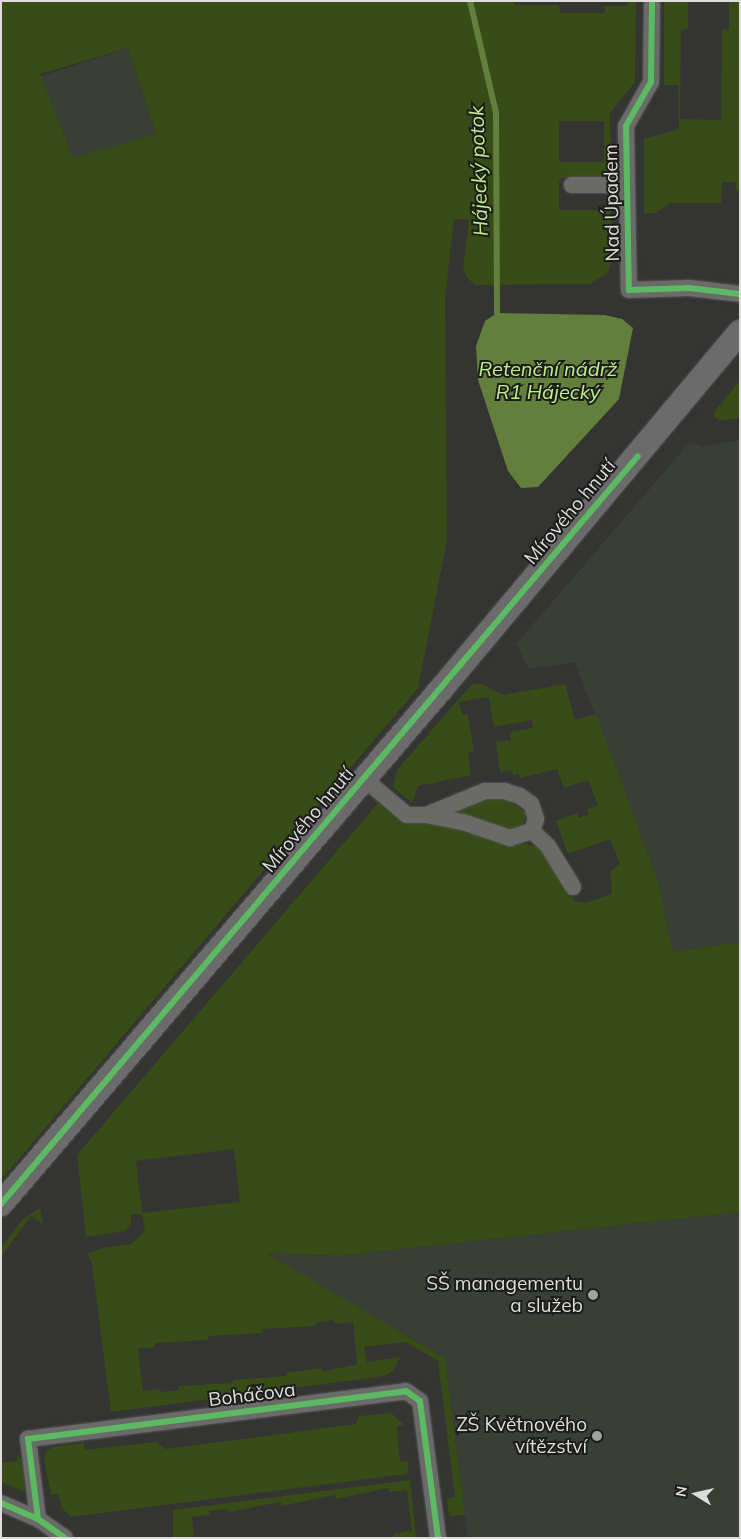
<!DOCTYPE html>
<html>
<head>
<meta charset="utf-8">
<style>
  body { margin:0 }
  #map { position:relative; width:741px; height:1539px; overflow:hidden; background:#343433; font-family:Mulish,sans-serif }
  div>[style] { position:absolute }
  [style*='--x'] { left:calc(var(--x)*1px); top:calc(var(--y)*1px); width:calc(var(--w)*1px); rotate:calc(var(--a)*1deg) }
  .built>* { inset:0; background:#393e36; transform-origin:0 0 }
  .green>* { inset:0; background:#374c17 }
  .water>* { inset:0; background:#62803b }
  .stream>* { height:6px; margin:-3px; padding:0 3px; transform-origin:3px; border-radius:3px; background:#62803b }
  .roads { filter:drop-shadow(0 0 1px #525351) drop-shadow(0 0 1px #525351) }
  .street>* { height:16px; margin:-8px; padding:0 8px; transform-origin:8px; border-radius:8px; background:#6a6a69 }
  .secondary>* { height:24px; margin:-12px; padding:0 12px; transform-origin:12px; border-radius:12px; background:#6b6b6b }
  .cycleway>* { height:6px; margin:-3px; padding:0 3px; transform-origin:3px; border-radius:3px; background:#5cba63 }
  .dots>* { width:14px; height:14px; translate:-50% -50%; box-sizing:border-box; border:2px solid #1c1d1b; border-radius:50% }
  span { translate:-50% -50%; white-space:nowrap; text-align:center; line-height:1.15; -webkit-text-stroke:4px #1c1d1b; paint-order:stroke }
  .street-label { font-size:19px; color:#dddedc }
  .poi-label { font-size:19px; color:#dddedc }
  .right { translate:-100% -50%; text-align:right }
  .water-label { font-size:20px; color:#c1f089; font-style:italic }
  .frame { position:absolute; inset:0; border:2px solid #dddedc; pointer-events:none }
  .north { position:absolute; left:671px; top:1469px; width:50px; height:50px; -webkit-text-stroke:4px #1c1d1b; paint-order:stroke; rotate:280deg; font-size:14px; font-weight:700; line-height:20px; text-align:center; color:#dddedc }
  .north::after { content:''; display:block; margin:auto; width:18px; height:22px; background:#dddedc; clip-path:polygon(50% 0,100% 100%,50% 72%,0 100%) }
</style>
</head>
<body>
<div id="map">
  <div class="built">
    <i style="left:128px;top:48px;width:90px;height:92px;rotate:72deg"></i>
    <i style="clip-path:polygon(740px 440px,740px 942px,673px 952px,658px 881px,575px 662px,529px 669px,516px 644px,690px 442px,702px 447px)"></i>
    <i style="clip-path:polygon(740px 1212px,740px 1538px,468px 1538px,445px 1358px,265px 1253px,339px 1256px)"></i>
  </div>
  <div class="green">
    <i style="clip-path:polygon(evenodd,1px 1px,514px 1px,515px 5px,559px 5px,560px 13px,605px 13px,605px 6px,627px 6px,628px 1px,636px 1px,635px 82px,610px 113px,611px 174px,603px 178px,560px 178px,559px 183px,559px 210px,611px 210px,611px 262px,608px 273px,590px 284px,475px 285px,467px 278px,463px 268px,469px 220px,454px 219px,445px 299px,447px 540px,418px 688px,1px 1180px,1px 1px,128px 48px,156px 134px,73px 158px,40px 74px,128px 48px,1px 1px,559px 121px,604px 121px,604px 162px,559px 162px,559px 121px)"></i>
    <i style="clip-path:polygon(664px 1px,688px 1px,688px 29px,681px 30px,680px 119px,721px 120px,722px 30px,729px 29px,729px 1px,740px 1px,740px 191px,736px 191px,736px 182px,722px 182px,721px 203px,670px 203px,656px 213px,644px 213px,644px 139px,679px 129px,678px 85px,664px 85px)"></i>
    <i style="clip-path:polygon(740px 380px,740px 418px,720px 421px,714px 417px,715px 411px)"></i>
    <i style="clip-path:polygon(evenodd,480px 683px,503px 695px,565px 684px,575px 720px,596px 714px,658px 881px,673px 952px,740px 942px,740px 1212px,339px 1256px,266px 1253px,445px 1358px,465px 1515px,449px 1516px,447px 1498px,455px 1497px,438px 1361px,406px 1342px,364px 1347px,367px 1362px,400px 1357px,393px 1371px,384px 1376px,111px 1412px,92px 1265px,88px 1254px,102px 1248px,131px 1244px,145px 1231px,142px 1214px,131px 1214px,131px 1223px,125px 1231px,86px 1237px,77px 1155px,378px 803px,407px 824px,446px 824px,537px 847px,547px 853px,574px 901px,585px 903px,612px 894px,610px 872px,620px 864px,610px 839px,568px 854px,556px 821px,577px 813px,579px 818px,589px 814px,587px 809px,598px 805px,588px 780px,564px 788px,557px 769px,520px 778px,519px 774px,513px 775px,512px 770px,500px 772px,496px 742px,511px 740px,510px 732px,533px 728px,532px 720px,494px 727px,489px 697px,459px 702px,462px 715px,468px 715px,474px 751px,468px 753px,471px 775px,418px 786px,412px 803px,393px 787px,397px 770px,472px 684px,480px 683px,234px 1149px,240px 1202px,142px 1213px,136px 1161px,234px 1149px,480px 683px,334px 1320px,335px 1324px,353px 1322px,357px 1364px,322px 1372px,322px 1368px,287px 1373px,287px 1376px,233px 1380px,233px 1383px,179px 1386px,179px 1390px,161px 1392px,160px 1389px,143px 1391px,138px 1349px,155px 1347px,155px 1343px,208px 1340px,208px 1336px,263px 1333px,262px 1329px,316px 1326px,316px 1323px,334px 1320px)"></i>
    <i style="clip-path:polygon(482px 797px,509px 799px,525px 813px,525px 821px,520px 828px,510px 830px,452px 814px)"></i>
    <i style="clip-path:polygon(40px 1208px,43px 1224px,31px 1216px,1px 1257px,1px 1247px,22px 1220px)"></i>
    <i style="clip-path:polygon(391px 1413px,404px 1425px,397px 1426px,400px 1462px,409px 1461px,407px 1474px,71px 1517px,62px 1508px,58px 1494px,51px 1495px,44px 1459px,46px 1451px,53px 1447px,84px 1443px,85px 1450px,156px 1442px,166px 1449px,356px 1424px,359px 1416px)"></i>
    <i style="clip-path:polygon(17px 1454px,23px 1462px,25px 1492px,1px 1482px,1px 1463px,17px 1461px)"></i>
    <i style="clip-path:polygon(410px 1480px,416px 1538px,394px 1538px,394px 1534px,412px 1531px,407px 1490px,389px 1492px,388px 1488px,336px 1499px,335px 1495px,281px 1506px,281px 1502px,228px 1512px,227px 1509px,209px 1511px,210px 1515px,192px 1517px,194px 1538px,173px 1538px,173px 1510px)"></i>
  </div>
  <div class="water">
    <i style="clip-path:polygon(497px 313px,605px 315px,622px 319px,633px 328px,619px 399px,538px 487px,521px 488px,508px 471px,478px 380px,476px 346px,485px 321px)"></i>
  </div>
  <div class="stream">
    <i style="--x:470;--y:1;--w:115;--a:76.9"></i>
    <i style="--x:496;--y:113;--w:200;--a:89.7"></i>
  </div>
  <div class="roads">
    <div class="street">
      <i style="--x:652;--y:1;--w:81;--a:90.7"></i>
      <i style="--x:651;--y:82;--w:51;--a:119.6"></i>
      <i style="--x:626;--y:126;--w:164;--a:89"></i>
      <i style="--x:629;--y:290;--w:60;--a:-1.9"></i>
      <i style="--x:689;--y:288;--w:51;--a:6.7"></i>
      <i style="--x:572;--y:185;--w:55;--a:0"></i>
      <i style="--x:363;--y:778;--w:57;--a:40.1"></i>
      <i style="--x:407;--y:815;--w:19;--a:0"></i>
      <i style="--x:426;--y:815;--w:38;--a:11"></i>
      <i style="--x:463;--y:822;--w:50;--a:18.8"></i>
      <i style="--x:510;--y:838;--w:23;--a:-18"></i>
      <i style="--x:532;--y:831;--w:13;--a:-72"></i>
      <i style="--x:536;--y:819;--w:16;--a:-108"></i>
      <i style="--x:531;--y:804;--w:14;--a:-144"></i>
      <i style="--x:520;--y:796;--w:16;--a:-162"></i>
      <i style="--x:505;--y:791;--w:20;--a:180"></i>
      <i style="--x:485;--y:791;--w:64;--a:157.9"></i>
      <i style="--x:532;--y:831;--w:22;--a:43"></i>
      <i style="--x:548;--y:846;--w:48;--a:58.6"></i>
      <i style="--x:1;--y:1503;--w:40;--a:23.4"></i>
      <i style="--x:38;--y:1519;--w:33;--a:35"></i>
      <i style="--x:38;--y:1519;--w:81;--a:-97.1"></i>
      <i style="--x:28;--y:1439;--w:381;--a:-7.2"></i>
      <i style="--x:406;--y:1391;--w:17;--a:36"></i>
      <i style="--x:420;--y:1401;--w:138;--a:82.5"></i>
    </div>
    <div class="secondary">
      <i style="--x:1;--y:1204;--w:679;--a:-49.48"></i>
      <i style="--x:442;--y:688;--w:464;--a:-50.1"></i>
    </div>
  </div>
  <div class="cycleway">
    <i style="--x:652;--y:1;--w:81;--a:90.7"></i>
    <i style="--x:651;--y:82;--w:51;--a:119.6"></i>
    <i style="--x:626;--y:126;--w:164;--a:89"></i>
    <i style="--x:629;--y:290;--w:60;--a:-1.9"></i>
    <i style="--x:689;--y:288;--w:51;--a:6.7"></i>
    <i style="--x:1;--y:1204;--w:982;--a:-49.58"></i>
    <i style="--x:1;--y:1503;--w:40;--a:23.4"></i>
    <i style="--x:38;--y:1519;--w:33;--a:35"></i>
    <i style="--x:38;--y:1519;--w:81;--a:-97.1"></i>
    <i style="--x:28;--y:1439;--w:381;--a:-7.2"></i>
    <i style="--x:406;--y:1391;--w:17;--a:36"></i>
    <i style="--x:420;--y:1401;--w:138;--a:82.5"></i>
  </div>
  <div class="dots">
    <i style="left:593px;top:1295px;background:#a2a2a1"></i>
    <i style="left:597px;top:1436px;background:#a2a2a1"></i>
  </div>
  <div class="street-label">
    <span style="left:612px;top:203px;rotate:-91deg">Nad Úpadem</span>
    <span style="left:570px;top:512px;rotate:-50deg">Mírového hnutí</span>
    <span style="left:308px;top:820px;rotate:-50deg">Mírového hnutí</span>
    <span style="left:252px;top:1395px;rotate:-7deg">Boháčova</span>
  </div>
  <div class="poi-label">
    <span class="right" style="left:583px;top:1295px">SŠ managementu<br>a služeb</span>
    <span class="right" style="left:587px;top:1436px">ZŠ Květnového<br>vítězství</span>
  </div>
  <div class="water-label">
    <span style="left:478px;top:171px;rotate:-92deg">Hájecký potok</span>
    <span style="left:548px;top:380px">Retenční nádrž<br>R1 Hájecký</span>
  </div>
  <div class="frame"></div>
  <div class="north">N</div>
</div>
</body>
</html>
